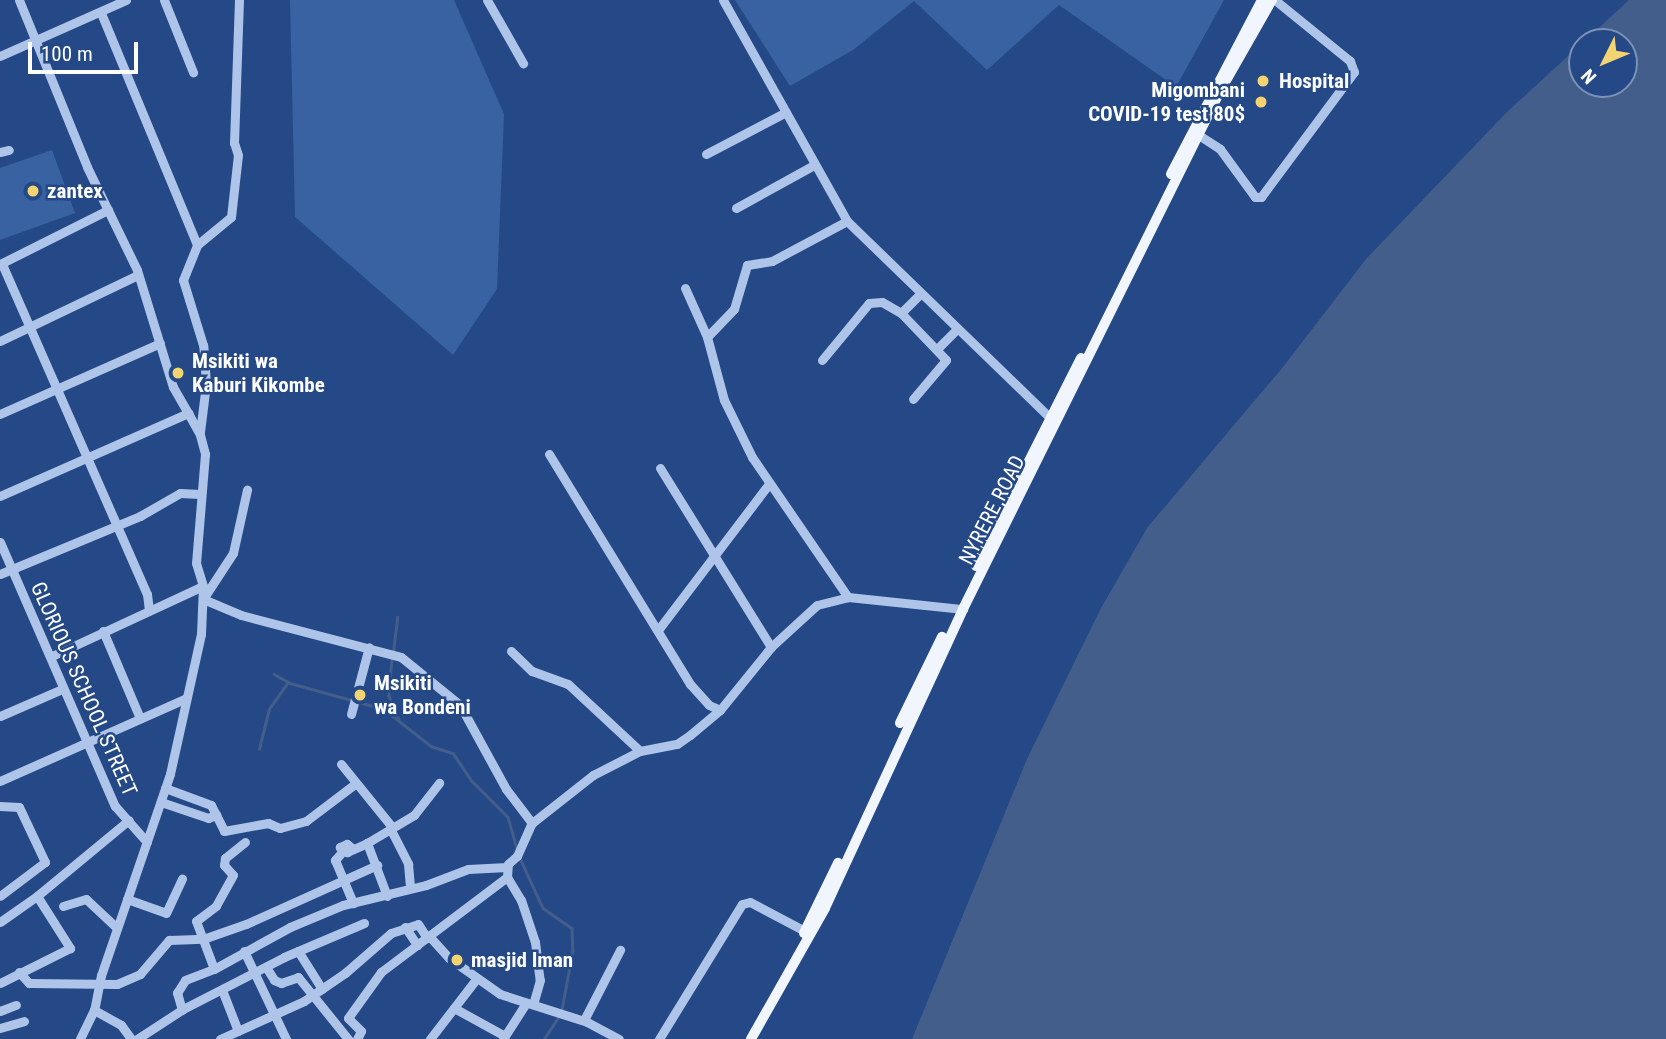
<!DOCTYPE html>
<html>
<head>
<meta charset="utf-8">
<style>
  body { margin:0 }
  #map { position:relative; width:1666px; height:1039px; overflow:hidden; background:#244986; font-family:"Roboto Condensed",sans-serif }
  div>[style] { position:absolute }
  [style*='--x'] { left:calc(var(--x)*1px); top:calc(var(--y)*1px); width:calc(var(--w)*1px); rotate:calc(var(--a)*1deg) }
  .green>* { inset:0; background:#3862a2 }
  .water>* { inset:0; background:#435e8a }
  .stream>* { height:2.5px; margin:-1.25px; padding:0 1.25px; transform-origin:1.25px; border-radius:1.25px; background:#435e8a }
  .minor>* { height:9px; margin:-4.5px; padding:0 4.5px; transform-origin:4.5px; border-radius:4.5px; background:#aec5e9 }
  .major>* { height:10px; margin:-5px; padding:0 5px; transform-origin:5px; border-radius:5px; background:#f1f5fe }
  .dots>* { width:19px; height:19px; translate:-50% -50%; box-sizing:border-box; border:4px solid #244986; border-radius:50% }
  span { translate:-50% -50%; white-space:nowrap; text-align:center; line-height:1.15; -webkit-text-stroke:5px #244986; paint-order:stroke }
  .poi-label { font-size:21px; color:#fff; font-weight:700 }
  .left { translate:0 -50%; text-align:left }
  .right { translate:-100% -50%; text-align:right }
  .street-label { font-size:21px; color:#fff }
  .north { position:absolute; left:1568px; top:28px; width:70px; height:70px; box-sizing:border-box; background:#244986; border:2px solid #7c92b6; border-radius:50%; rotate:227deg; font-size:19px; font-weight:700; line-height:28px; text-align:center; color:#fff }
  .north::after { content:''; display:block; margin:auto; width:24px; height:32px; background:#f3d471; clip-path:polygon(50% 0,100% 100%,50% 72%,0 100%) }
  .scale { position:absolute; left:28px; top:42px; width:110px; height:32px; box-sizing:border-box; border:4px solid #fff; border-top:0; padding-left:9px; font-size:21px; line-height:24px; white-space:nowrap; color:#fff; -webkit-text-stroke:5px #244986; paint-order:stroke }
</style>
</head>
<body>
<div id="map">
  <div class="green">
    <i style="clip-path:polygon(290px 0,454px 0,504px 114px,497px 289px,453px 355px,295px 217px)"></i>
    <i style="clip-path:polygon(735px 0,1224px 0,1176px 87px,1059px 5px,987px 70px,914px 1px,853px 50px,790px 86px)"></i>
    <i style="clip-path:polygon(52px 150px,75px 213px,0 240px,0 168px)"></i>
  </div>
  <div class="water">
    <i style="clip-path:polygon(evenodd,1629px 0,1666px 0,1666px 1039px,912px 1039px,1027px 759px,1100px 610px,1147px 528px,1283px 367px,1366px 259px,1507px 112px,1629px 0,1582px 42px,1624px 42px,1624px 84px,1582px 84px,1582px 42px)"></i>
  </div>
  <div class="stream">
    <i style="--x:393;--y:652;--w:35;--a:-83"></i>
    <i style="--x:392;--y:659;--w:37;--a:95"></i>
    <i style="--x:389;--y:696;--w:25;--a:67"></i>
    <i style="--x:274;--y:674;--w:18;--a:29"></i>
    <i style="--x:290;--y:683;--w:98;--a:15.5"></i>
    <i style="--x:384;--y:709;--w:60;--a:38.2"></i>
    <i style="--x:431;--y:746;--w:23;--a:18"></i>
    <i style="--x:453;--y:753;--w:32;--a:56"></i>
    <i style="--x:471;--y:780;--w:52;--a:45"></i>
    <i style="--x:508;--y:817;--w:32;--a:74"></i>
    <i style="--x:259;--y:749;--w:41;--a:-76"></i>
    <i style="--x:269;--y:709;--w:32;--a:-55"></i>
    <i style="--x:520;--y:858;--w:55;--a:65.3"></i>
    <i style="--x:543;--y:908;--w:35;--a:35"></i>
    <i style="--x:572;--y:928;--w:23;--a:88"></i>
    <i style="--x:573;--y:951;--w:60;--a:100.6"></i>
    <i style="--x:544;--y:1039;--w:27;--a:-57"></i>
  </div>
  <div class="minor">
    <i style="--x:19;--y:0;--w:180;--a:67.8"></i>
    <i style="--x:87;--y:167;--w:114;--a:64.1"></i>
    <i style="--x:137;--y:270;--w:122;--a:72.9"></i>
    <i style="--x:173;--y:387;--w:30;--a:60"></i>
    <i style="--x:164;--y:0;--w:78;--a:68.1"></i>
    <i style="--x:487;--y:0;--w:73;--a:60.3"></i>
    <i style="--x:723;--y:0;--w:253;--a:60.7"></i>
    <i style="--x:847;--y:221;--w:283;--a:44.1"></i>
    <i style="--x:101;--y:13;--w:251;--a:67.5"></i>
    <i style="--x:0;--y:56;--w:138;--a:-24"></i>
    <i style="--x:1194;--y:132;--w:31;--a:33"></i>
    <i style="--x:1220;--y:149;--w:59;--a:53.9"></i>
    <i style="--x:1255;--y:197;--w:6;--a:0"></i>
    <i style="--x:1261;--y:197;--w:156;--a:-53.4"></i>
    <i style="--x:1354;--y:72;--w:12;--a:-110"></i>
    <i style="--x:1350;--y:61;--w:97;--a:-140.9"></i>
    <i style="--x:0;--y:152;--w:9;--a:-13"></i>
    <i style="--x:706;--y:154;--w:90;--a:-27.7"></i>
    <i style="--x:736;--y:208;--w:89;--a:-28.9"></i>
    <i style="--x:0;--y:264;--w:121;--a:-26.6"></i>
    <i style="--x:2;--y:264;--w:360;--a:66.3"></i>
    <i style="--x:147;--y:594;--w:16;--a:83"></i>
    <i style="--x:685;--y:288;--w:54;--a:65.8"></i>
    <i style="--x:707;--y:337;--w:65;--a:74.9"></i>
    <i style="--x:724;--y:400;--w:64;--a:63.8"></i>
    <i style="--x:752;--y:457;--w:170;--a:55.6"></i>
    <i style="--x:901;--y:313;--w:65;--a:46.2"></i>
    <i style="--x:946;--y:360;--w:51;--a:130.2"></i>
    <i style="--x:707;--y:337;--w:39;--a:-46"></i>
    <i style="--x:734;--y:309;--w:46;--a:-73.5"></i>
    <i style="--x:747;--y:265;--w:25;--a:-9"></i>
    <i style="--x:772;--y:261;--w:85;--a:-28.1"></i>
    <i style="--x:0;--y:341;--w:153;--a:-25.6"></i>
    <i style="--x:938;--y:348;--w:27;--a:-45"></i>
    <i style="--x:822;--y:360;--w:74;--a:-50.5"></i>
    <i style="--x:869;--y:303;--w:13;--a:-4"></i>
    <i style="--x:882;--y:302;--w:22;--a:30"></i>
    <i style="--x:901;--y:313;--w:28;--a:-45"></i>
    <i style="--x:0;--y:414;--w:175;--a:-23.9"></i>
    <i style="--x:200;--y:432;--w:48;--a:-82.9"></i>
    <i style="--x:206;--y:384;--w:39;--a:-94"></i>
    <i style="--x:203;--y:345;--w:68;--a:-107.1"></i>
    <i style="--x:183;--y:280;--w:38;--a:-68"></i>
    <i style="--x:197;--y:245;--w:44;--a:-39.5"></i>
    <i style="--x:231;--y:217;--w:62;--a:-83.6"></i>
    <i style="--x:238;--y:155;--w:13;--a:-108"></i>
    <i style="--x:234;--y:143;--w:143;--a:-88"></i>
    <i style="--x:549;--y:454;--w:270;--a:58.5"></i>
    <i style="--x:690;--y:684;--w:28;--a:48"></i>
    <i style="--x:709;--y:705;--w:12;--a:24"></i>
    <i style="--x:660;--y:468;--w:211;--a:58.2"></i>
    <i style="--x:0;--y:496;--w:206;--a:-23.8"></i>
    <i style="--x:188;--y:413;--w:25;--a:61"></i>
    <i style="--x:200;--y:435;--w:20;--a:75"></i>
    <i style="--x:205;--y:454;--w:109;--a:94.7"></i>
    <i style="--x:196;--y:563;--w:24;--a:73"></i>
    <i style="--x:203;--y:586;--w:48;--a:92.4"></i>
    <i style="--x:201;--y:634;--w:143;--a:102.5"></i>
    <i style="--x:170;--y:774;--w:213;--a:108.9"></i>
    <i style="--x:101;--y:975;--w:36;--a:101"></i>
    <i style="--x:94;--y:1010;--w:32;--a:116"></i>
    <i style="--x:0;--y:542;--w:288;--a:66.5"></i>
    <i style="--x:115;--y:806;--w:48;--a:48.4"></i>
    <i style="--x:0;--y:574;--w:152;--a:-22.5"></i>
    <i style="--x:140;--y:516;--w:46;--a:-29.9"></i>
    <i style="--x:180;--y:493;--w:20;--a:3"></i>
    <i style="--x:203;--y:599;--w:41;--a:22.8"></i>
    <i style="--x:241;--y:615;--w:165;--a:14.7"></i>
    <i style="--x:401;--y:657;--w:76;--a:39.1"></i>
    <i style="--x:460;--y:705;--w:96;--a:61.3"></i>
    <i style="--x:506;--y:789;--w:43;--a:52.6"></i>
    <i style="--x:203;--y:599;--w:55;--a:-56.9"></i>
    <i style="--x:233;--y:553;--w:65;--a:-77.5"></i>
    <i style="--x:658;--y:630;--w:183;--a:-52.8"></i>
    <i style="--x:103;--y:631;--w:95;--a:67"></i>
    <i style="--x:511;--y:651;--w:29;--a:44"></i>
    <i style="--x:532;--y:671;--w:38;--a:20"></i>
    <i style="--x:568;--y:684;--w:98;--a:42.9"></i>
    <i style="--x:52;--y:656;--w:166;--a:-24.9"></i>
    <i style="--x:351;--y:714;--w:69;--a:-75"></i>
    <i style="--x:0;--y:716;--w:68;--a:-23.5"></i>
    <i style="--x:341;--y:764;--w:81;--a:51"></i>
    <i style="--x:0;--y:781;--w:204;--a:-24"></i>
    <i style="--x:165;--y:788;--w:49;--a:20.3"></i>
    <i style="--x:211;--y:805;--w:29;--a:63"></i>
    <i style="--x:224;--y:831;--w:45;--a:-10.3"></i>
    <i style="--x:268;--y:823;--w:13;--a:23"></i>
    <i style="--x:280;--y:828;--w:27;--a:-15"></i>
    <i style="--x:306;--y:821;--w:61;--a:-37.1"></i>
    <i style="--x:161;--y:802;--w:50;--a:18.8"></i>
    <i style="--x:208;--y:818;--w:9;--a:-21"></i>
    <i style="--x:0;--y:806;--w:19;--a:3"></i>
    <i style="--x:19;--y:807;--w:61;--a:64.7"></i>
    <i style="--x:45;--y:862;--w:56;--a:142.9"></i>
    <i style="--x:392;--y:832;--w:36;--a:63"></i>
    <i style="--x:408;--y:864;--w:24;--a:85"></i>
    <i style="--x:245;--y:842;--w:26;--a:141"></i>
    <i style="--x:225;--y:858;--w:7;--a:98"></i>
    <i style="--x:224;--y:865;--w:13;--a:48"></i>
    <i style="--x:233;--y:875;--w:35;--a:119"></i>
    <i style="--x:216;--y:906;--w:25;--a:143"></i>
    <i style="--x:196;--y:921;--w:51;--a:69.4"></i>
    <i style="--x:214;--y:969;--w:87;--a:-28.9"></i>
    <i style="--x:290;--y:927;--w:57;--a:-22.5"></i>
    <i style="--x:343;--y:905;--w:85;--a:-13.5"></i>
    <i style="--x:426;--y:885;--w:45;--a:-20.9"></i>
    <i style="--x:468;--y:869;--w:39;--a:-3"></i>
    <i style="--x:353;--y:849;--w:8;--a:-140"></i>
    <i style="--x:347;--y:844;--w:8;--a:157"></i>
    <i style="--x:340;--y:847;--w:9;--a:36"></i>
    <i style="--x:347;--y:852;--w:22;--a:-24"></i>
    <i style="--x:342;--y:852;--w:11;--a:131"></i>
    <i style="--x:335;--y:860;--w:47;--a:67.3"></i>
    <i style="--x:507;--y:877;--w:27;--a:59"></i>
    <i style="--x:521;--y:900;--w:44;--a:71.6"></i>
    <i style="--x:535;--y:942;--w:38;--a:83"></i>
    <i style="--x:540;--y:980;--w:25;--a:106"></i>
    <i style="--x:37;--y:896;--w:119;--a:-39.6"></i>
    <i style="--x:387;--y:896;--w:57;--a:-110.7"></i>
    <i style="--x:367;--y:843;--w:55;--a:-30.8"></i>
    <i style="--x:414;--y:815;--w:41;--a:-52"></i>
    <i style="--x:127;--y:899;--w:41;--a:19.7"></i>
    <i style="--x:166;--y:913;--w:38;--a:-65"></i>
    <i style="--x:63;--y:906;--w:24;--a:-17"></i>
    <i style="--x:86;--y:899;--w:42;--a:43.1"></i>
    <i style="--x:0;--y:922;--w:45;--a:-35.1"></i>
    <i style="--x:37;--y:896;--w:62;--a:57.6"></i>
    <i style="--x:70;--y:948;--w:78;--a:153.4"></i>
    <i style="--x:405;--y:927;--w:22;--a:56"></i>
    <i style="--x:430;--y:937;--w:28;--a:48"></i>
    <i style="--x:449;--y:958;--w:62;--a:35.2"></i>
    <i style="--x:500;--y:994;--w:91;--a:17.8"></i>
    <i style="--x:587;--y:1022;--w:36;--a:28"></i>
    <i style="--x:244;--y:951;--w:98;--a:64.5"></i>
    <i style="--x:298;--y:951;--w:45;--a:57.7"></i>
    <i style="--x:266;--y:967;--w:15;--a:58"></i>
    <i style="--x:274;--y:980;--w:8;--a:23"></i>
    <i style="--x:281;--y:983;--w:18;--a:-19"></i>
    <i style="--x:298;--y:977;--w:80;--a:51.1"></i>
    <i style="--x:19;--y:972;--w:15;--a:48"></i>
    <i style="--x:29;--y:983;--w:88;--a:0.7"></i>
    <i style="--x:117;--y:984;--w:25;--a:-23"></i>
    <i style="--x:140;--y:974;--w:45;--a:-49.5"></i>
    <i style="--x:169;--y:940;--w:34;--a:-2"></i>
    <i style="--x:203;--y:939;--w:46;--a:-19.2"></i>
    <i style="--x:246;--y:924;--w:144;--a:-24.2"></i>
    <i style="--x:222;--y:990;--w:44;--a:68.7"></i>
    <i style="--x:454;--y:1008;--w:58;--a:28.8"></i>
    <i style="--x:94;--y:1010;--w:31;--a:29"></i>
    <i style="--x:121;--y:1025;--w:17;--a:54"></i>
    <i style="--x:182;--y:1010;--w:18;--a:-106"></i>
    <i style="--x:177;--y:993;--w:15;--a:-58"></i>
    <i style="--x:185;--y:980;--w:31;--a:-21"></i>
    <i style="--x:0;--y:1011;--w:17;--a:-21"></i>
    <i style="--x:584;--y:1020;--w:79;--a:-62.8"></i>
    <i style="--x:0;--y:1028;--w:25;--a:-16"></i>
    <i style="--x:137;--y:1039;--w:55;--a:-33.1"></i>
    <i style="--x:183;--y:1009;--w:114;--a:-27.2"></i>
    <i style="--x:284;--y:957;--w:87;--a:-23"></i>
    <i style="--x:220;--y:1039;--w:92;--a:-24.3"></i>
    <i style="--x:304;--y:1001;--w:50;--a:-34.3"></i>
    <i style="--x:345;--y:973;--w:61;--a:-41"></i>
    <i style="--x:391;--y:933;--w:28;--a:-18"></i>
    <i style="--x:418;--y:924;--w:17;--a:57"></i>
    <i style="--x:357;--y:1039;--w:9;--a:-63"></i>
    <i style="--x:361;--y:1031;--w:18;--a:-135"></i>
    <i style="--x:348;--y:1018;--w:57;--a:-54.3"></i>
    <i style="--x:381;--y:972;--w:158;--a:-37"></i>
    <i style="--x:507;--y:877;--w:13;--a:-86"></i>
    <i style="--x:508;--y:864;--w:12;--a:-42"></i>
    <i style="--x:517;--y:856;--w:36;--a:-66"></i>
    <i style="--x:532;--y:823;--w:78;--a:-38.2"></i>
    <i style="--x:593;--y:775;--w:53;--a:-27.1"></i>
    <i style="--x:640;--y:751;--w:38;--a:-11"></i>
    <i style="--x:677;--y:744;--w:16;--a:-35"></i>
    <i style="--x:690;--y:735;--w:39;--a:-40"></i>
    <i style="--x:720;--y:710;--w:81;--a:-51"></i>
    <i style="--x:771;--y:647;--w:62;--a:-42.4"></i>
    <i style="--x:817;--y:605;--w:32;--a:-14"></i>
    <i style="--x:848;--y:597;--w:116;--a:6"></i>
    <i style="--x:430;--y:1039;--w:77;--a:-52.4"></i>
    <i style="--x:503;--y:1039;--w:43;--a:-57.4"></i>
    <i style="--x:659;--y:1039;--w:158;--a:-58.4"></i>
    <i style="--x:742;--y:904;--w:8;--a:-14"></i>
    <i style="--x:750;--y:902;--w:62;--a:27.8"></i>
  </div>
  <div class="major">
    <i style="--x:1171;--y:174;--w:196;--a:-62.4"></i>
    <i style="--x:976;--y:566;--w:233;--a:-63.2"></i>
    <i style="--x:900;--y:723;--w:96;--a:-64"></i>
    <i style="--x:804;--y:933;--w:78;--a:-64.1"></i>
    <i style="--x:751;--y:1039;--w:150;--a:-60.5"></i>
    <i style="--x:825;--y:908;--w:329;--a:-65.2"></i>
    <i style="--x:963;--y:609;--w:578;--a:-63.61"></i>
    <i style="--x:1220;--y:91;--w:105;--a:-60.3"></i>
  </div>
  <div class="dots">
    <i style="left:1263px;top:81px;background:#f3d471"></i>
    <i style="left:1261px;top:102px;background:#f3d471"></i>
    <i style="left:33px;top:191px;background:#f3d471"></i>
    <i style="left:178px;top:373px;background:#f3d471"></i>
    <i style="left:360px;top:695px;background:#f3d471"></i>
    <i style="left:457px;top:960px;background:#f3d471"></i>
  </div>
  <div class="poi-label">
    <span class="left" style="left:1279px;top:81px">Hospital</span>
    <span class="right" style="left:1245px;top:102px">Migombani<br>COVID-19 test 80$</span>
    <span class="left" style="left:47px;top:191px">zantex</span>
    <span class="left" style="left:192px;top:373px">Msikiti wa<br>Kaburi Kikombe</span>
    <span class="left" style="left:374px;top:695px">Msikiti<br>wa Bondeni</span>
    <span class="left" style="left:471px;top:960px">masjid Iman</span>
  </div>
  <div class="street-label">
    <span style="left:992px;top:510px;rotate:-63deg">NYRERE ROAD</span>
    <span style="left:84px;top:689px;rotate:66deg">GLORIOUS SCHOOL STREET</span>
  </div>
  <div class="north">N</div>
  <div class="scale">100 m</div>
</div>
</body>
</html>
